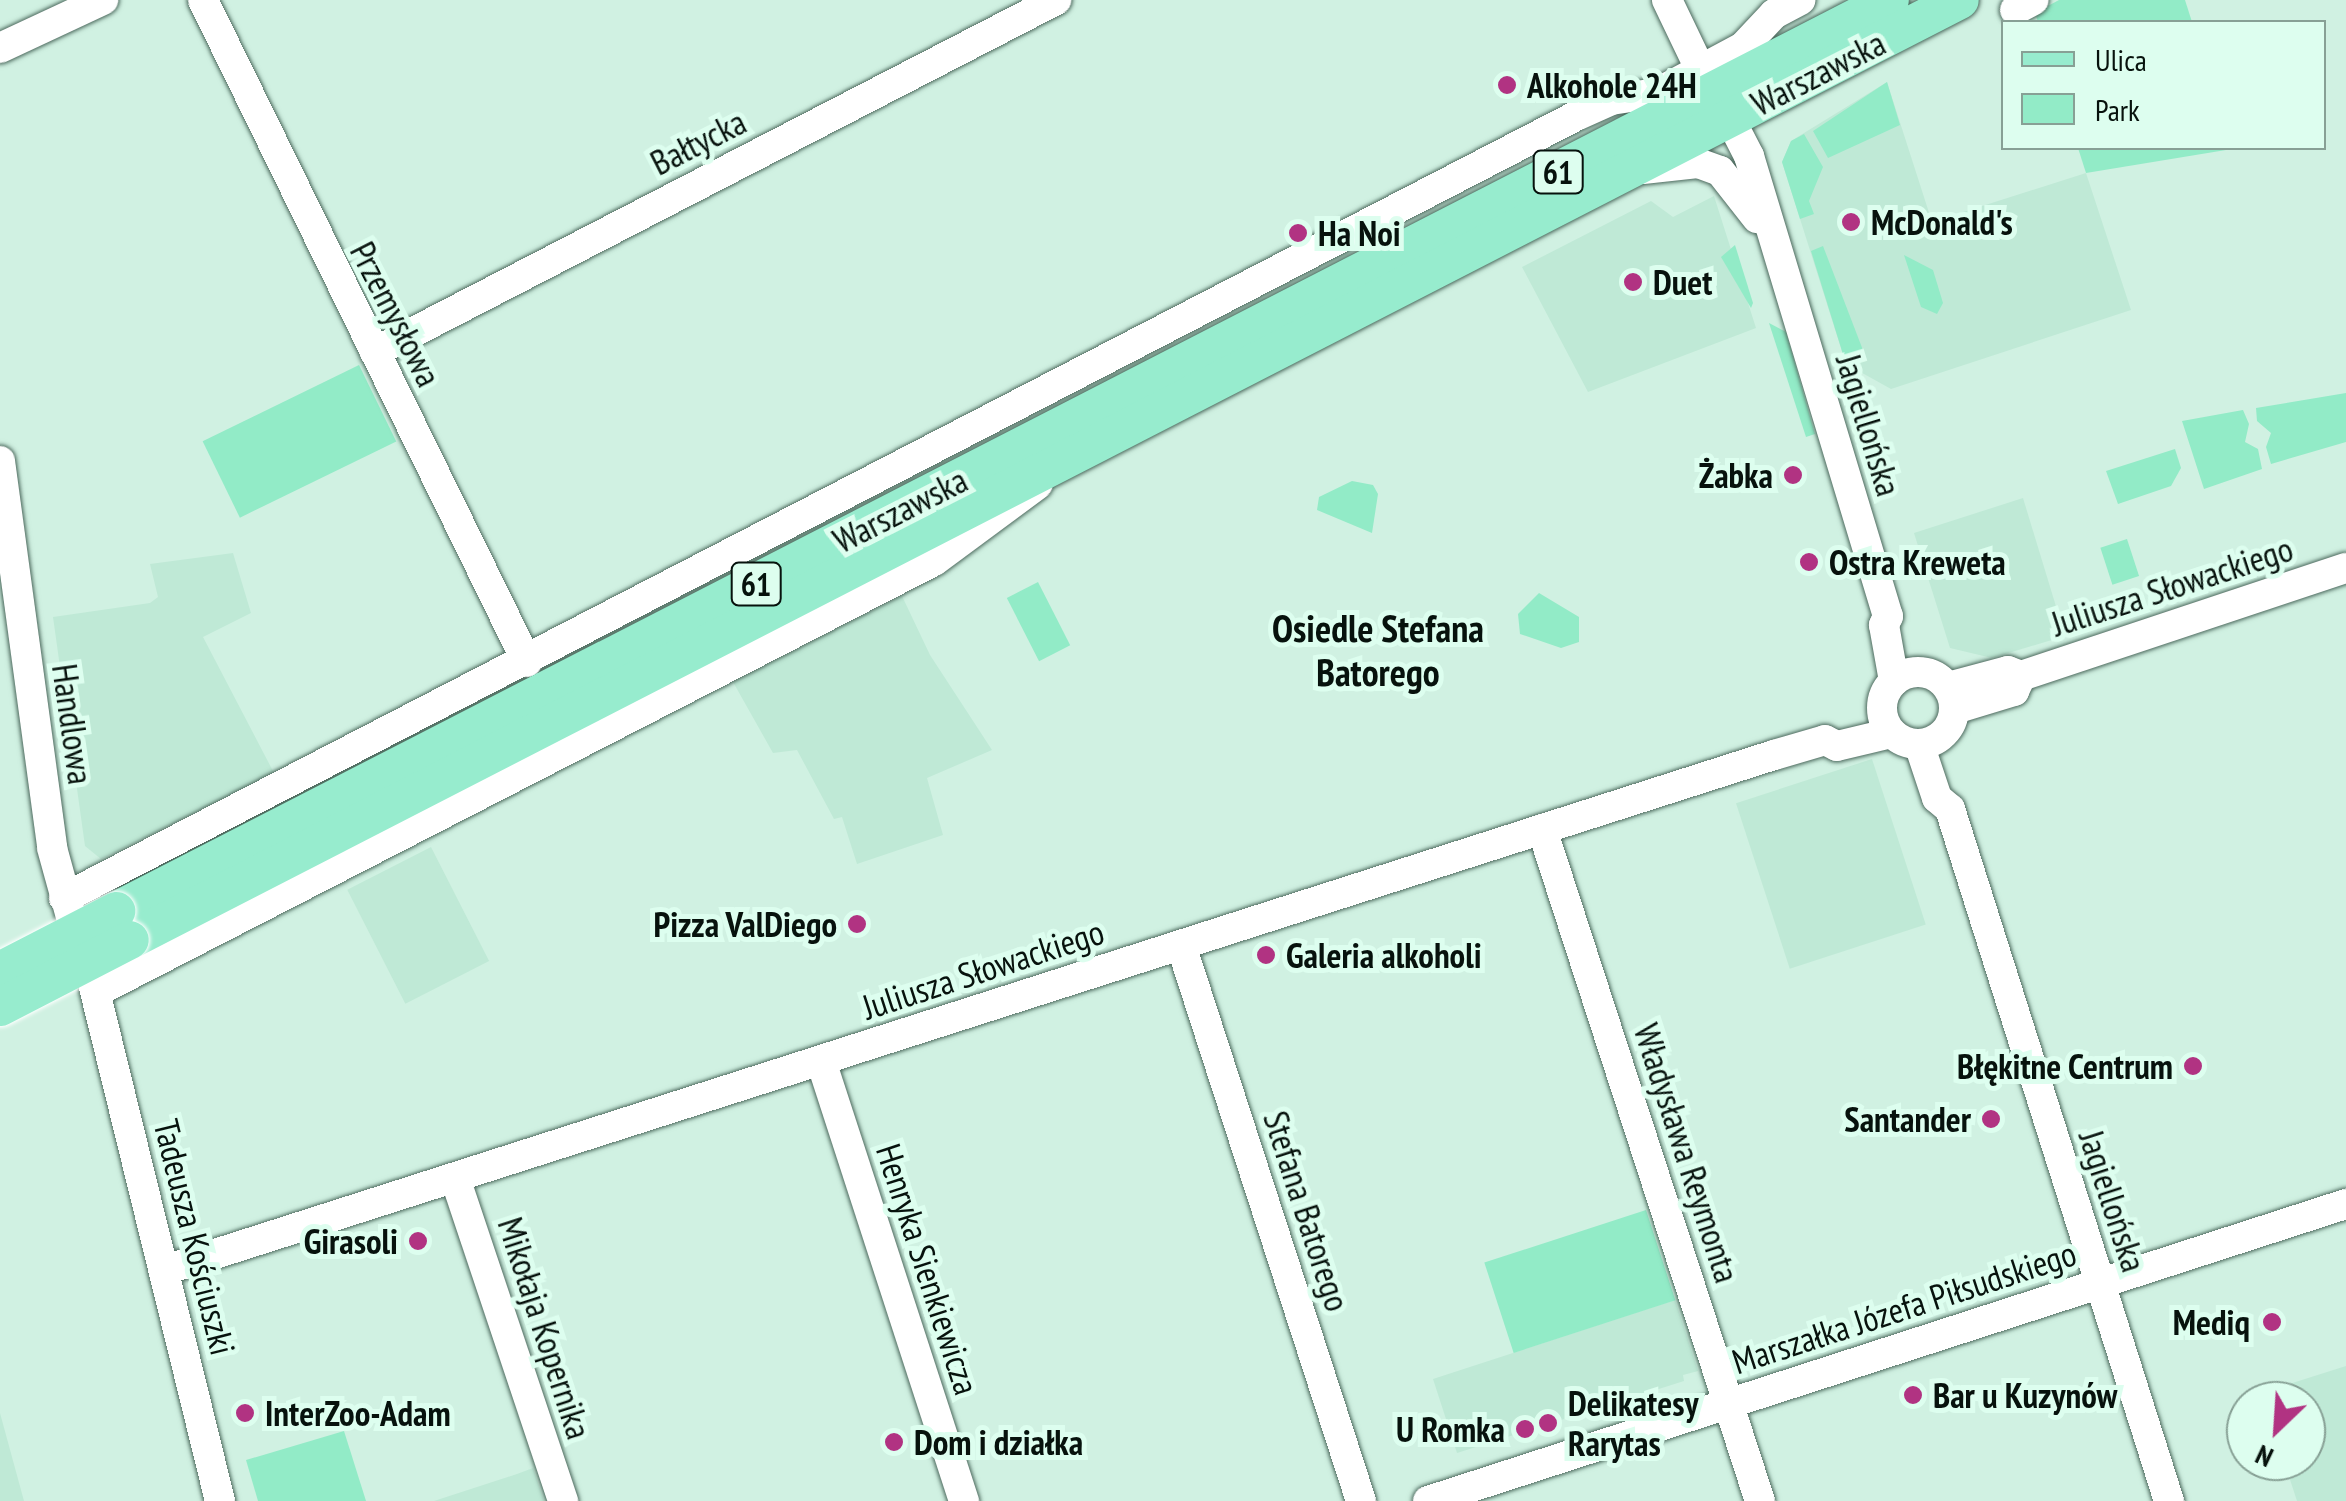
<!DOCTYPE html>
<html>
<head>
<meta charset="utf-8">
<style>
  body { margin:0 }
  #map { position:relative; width:2346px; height:1501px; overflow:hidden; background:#d0f1e2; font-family:"PT Sans Narrow",sans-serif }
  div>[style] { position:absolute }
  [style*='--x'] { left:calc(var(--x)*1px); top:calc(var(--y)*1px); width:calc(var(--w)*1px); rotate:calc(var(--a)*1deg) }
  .built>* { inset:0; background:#bfe9d6; transform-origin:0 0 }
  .green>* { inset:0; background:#92ebc7; transform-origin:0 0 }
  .roads { filter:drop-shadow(0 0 2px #4c695d) drop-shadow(0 0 2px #4c695d) }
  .minor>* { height:30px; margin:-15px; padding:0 15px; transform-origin:15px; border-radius:15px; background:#fff }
  .minor>.ring { margin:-15px; padding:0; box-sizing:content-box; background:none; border:30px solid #fff; border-radius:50% }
  .major>* { height:38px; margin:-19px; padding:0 19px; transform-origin:19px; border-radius:19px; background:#97ecce }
  .bridges { filter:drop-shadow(0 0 2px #fff) drop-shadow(0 0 2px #fff) }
  .major-bridge>* { height:38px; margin:-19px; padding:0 19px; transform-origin:19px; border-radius:19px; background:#97ecce }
  .dots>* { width:28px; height:28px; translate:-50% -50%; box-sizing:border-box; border:5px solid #ddfeef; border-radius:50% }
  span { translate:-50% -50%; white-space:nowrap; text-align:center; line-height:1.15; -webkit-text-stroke:10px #ddfeef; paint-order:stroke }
  .shield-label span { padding:2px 8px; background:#ddfeef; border:2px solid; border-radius:8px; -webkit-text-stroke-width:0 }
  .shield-label { font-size:32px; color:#07120d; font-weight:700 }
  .street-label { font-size:35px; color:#07120d }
  .poi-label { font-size:35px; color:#07120d; font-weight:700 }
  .left { translate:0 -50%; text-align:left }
  .right { translate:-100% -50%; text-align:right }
  .neighbourhood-label { font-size:38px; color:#07120d; font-weight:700 }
  .legend { position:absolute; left:2001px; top:20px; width:325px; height:130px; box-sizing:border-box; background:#ddfeef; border:2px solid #87a095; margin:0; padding:12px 18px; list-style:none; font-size:30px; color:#07120d }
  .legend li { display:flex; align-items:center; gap:20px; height:50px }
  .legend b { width:50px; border:2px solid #87a095 }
  .north { position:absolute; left:2226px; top:1381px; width:100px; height:100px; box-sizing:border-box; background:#ddfeef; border:2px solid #87a095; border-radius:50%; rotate:205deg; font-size:28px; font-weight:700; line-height:40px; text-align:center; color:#07120d }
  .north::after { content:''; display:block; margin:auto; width:35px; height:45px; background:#b13382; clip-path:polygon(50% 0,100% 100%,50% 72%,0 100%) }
</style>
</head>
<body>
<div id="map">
  <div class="built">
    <i style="clip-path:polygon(1887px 82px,1932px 222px,2086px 173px,2131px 310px,1891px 389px,1846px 364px,1782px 162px,1791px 141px)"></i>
    <i style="clip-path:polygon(1714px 196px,1756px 328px,1588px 392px,1522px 267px,1651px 201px,1673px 217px)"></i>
    <i style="clip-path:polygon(2023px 498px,2065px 636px,1992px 658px,1950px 648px,1914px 533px)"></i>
    <i style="clip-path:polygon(233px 553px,251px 613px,203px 637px,274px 773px,101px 859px,85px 846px,53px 617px,150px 603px,158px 597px,150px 564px)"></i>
    <i style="clip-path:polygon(902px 596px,930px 655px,992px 750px,927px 778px,943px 835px,857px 864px,842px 817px,834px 819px,797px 750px,773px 753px,733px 682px)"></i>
    <i style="left:1872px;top:759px;width:174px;height:143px;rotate:72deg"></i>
    <i style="left:431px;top:847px;width:128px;height:94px;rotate:63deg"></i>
    <i style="clip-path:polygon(1675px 1300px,1698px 1371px,1683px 1375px,1684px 1381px,1457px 1453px,1433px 1379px)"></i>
    <i style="clip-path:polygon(2346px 1366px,2346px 1501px,2297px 1501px,2284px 1461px,2306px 1461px,2306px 1401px,2264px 1401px,2261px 1393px)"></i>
    <i style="clip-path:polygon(0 1413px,24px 1501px,0 1501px)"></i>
    <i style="clip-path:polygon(533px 1468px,544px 1501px,434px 1501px,517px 1474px)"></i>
  </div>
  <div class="green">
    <i style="clip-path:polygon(2059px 0,2185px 0,2192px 22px,2038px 22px,2035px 13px)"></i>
    <i style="clip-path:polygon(1887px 82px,1900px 125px,1828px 158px,1813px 131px)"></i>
    <i style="clip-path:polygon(1804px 134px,1823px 167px,1809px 201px,1814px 214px,1800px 219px,1782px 162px,1791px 141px)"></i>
    <i style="clip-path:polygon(2078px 148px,2232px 148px,2232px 149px,2086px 173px)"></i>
    <i style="clip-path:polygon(1735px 245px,1753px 303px,1751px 308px,1721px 257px)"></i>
    <i style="clip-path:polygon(1823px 246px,1866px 358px,1846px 364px,1811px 251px)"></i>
    <i style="clip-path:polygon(1904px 255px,1933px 270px,1943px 303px,1937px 314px,1921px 307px)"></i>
    <i style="clip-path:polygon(1769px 323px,1786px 332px,1815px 434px,1806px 437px)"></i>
    <i style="left:359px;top:365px;width:85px;height:174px;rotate:64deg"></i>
    <i style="clip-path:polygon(2346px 393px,2346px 442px,2271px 464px,2266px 447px,2271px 433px,2257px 421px,2256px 408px)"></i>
    <i style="clip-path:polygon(2243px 410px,2249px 424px,2245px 442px,2258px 449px,2262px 469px,2204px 489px,2182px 421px)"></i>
    <i style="clip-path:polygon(2175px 449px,2181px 468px,2171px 486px,2118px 504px,2106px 471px)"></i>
    <i style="clip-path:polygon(1352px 481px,1373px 485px,1378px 494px,1372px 533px,1317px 510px,1319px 497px)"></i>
    <i style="left:2127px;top:539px;width:39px;height:28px;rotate:72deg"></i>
    <i style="left:1038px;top:582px;width:71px;height:35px;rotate:63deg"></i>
    <i style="clip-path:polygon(1539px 593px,1579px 617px,1579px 642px,1561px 648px,1520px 634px,1518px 614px)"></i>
    <i style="left:1646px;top:1210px;width:95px;height:170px;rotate:72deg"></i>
    <i style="clip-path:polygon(344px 1431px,366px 1501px,258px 1501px,246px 1460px)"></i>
  </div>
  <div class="roads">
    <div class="minor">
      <i style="--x:203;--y:0;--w:737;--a:63.92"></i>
      <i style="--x:1667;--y:0;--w:76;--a:64.4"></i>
      <i style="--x:2015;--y:10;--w:21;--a:-28"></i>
      <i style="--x:0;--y:48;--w:114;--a:-25"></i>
      <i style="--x:1712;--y:111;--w:20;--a:24"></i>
      <i style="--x:1730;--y:119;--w:42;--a:62.8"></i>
      <i style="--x:1749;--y:156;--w:481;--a:73.2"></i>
      <i style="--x:1888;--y:616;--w:10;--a:114"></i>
      <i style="--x:1884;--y:625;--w:57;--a:79.9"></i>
      <i style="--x:1643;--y:169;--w:55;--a:-6.2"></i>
      <i style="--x:1698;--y:163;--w:23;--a:20"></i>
      <i style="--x:1720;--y:171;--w:60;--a:51.8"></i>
      <i style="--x:375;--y:352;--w:767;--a:-27.33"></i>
      <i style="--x:0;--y:461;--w:390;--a:82.3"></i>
      <i style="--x:52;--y:848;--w:72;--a:74.6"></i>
      <i class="ring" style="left:1882px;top:672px;width:42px;height:42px"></i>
      <i style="--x:1948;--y:687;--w:62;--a:-14.9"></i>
      <i style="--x:2008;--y:671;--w:14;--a:21"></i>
      <i style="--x:2021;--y:676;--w:342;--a:-18.4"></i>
      <i style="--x:1955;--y:709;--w:62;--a:-17"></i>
      <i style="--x:2014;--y:691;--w:17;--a:-65"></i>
      <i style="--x:1919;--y:744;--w:57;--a:71.6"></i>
      <i style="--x:1937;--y:798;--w:17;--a:40"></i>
      <i style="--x:1950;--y:809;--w:726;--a:72.44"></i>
      <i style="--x:1542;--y:829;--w:706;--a:72.03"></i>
      <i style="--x:64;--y:898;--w:1704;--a:-27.35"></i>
      <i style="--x:1578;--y:115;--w:36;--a:-24"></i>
      <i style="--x:1611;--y:100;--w:47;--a:-8.7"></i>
      <i style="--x:1657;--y:93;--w:98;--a:-28.1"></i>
      <i style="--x:1743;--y:47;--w:45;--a:-46.8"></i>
      <i style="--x:1774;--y:14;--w:30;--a:-28"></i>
      <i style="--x:1181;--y:945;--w:584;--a:72.06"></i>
      <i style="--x:91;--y:975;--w:542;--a:76.22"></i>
      <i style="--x:96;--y:992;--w:942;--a:-27.22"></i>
      <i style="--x:934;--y:561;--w:129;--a:-36.5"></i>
      <i style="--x:821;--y:1061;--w:463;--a:72"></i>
      <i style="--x:455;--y:1178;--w:341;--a:71.5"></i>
      <i style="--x:165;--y:1270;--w:1689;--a:-17.75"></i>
      <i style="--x:1774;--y:755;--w:53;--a:-16.4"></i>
      <i style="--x:1825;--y:740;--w:13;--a:27"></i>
      <i style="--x:1837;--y:746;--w:56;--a:-13.5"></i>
      <i style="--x:1428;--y:1501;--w:965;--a:-17.93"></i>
    </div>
    <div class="major">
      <i style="--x:116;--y:911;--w:1994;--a:-27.18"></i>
      <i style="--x:130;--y:940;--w:2057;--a:-27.19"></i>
    </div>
  </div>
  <div class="bridges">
    <div class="major-bridge">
      <i style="--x:0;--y:971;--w:131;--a:-27.3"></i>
      <i style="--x:0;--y:1007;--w:146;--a:-27.3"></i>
    </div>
  </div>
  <div class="dots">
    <i style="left:1507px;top:85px;background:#b13382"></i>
    <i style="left:1851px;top:222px;background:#b13382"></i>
    <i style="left:1298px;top:233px;background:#b13382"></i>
    <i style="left:1633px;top:282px;background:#b13382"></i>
    <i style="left:1793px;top:475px;background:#b13382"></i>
    <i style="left:1809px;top:562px;background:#b13382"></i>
    <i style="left:857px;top:924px;background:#b13382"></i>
    <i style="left:1266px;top:955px;background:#b13382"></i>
    <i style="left:2193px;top:1066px;background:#b13382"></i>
    <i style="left:1991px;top:1119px;background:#b13382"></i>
    <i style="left:418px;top:1241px;background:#b13382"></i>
    <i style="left:2272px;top:1322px;background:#b13382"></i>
    <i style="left:1913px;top:1395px;background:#b13382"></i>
    <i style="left:245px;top:1413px;background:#b13382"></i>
    <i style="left:1548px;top:1423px;background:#b13382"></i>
    <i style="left:1525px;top:1429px;background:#b13382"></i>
    <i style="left:894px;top:1442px;background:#b13382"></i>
  </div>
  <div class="shield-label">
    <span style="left:1558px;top:172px">61</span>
    <span style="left:756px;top:584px">61</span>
  </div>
  <div class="street-label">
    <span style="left:1818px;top:73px;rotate:-27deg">Warszawska</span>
    <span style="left:698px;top:142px;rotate:-27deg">Bałtycka</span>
    <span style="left:396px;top:314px;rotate:63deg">Przemysłowa</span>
    <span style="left:1869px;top:425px;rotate:73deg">Jagiellońska</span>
    <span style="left:900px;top:510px;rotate:-27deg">Warszawska</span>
    <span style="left:2172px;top:586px;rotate:-18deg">Juliusza Słowackiego</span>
    <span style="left:73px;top:724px;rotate:82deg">Handlowa</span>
    <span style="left:983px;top:969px;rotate:-18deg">Juliusza Słowackiego</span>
    <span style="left:1687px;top:1153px;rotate:72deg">Władysława Reymonta</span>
    <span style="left:2113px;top:1201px;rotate:72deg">Jagiellońska</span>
    <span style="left:1307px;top:1211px;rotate:72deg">Stefana Batorego</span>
    <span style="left:195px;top:1237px;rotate:76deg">Tadeusza Kościuszki</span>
    <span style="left:928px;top:1269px;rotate:72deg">Henryka Sienkiewicza</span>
    <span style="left:1904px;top:1307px;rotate:-18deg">Marszałka Józefa Piłsudskiego</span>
    <span style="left:545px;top:1328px;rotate:72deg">Mikołaja Kopernika</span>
  </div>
  <div class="poi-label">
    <span class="left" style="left:1527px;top:85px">Alkohole 24H</span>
    <span class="left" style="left:1871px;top:222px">McDonald's</span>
    <span class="left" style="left:1318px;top:233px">Ha Noi</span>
    <span class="left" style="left:1653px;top:282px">Duet</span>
    <span class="right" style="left:1773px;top:475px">Żabka</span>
    <span class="left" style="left:1829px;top:562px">Ostra Kreweta</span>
    <span class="right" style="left:837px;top:924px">Pizza ValDiego</span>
    <span class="left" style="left:1286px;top:955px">Galeria alkoholi</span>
    <span class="right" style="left:2173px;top:1066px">Błękitne Centrum</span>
    <span class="right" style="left:1971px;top:1119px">Santander</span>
    <span class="right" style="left:398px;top:1241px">Girasoli</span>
    <span class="right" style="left:2250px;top:1322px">Mediq</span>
    <span class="left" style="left:1933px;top:1395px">Bar u Kuzynów</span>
    <span class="left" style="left:1568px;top:1423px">Delikatesy<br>Rarytas</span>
    <span class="left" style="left:265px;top:1413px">InterZoo-Adam</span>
    <span class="right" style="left:1505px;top:1429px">U Romka</span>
    <span class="left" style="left:914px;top:1442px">Dom i działka</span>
  </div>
  <div class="neighbourhood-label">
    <span style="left:1378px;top:650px">Osiedle Stefana<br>Batorego</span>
  </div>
  <ul class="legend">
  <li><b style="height:12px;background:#97ecce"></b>Ulica</li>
  <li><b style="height:28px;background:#92ebc7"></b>Park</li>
  </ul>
  <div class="north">N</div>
</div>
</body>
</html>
